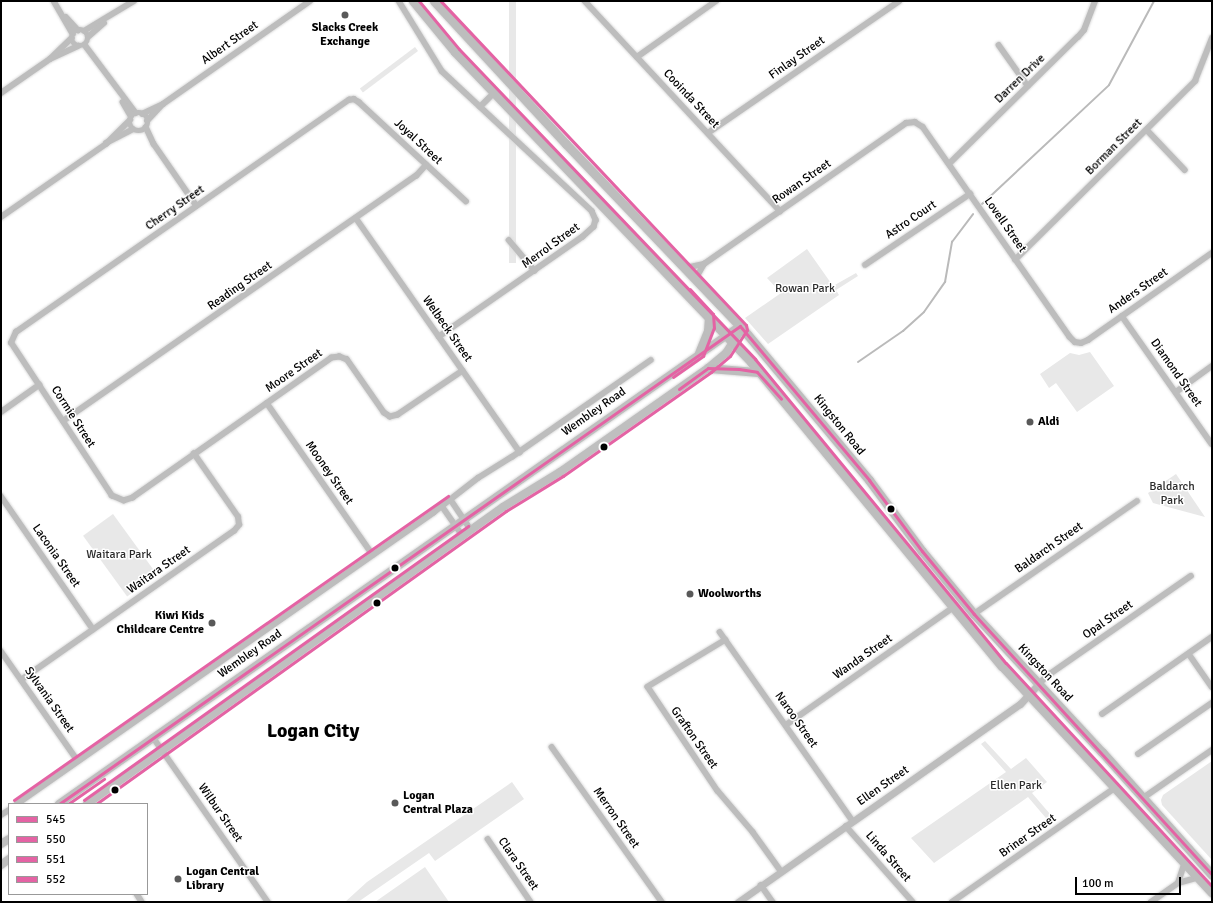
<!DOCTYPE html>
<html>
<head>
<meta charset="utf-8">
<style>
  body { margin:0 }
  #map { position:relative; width:1213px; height:903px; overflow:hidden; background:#fff; font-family:Signika,sans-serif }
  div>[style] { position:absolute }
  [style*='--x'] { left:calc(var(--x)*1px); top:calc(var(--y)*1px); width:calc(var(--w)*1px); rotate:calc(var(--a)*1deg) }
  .green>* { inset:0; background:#e8e8e8; transform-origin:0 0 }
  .stream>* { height:2px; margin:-1px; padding:0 1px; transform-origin:1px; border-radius:1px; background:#bababa }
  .roads { filter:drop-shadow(0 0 1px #dbdbdb) drop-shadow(0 0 1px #dbdbdb) }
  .minor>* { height:5.5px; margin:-2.75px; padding:0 2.75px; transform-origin:2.75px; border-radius:2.75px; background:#bdbdbd }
  .minor>.ring { margin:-2.75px; padding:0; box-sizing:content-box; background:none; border:5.5px solid #bdbdbd; border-radius:50% }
  .tertiary>* { height:7px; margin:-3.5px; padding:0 3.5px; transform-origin:3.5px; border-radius:3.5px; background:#bdbdbd }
  .secondary>* { height:8px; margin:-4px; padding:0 4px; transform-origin:4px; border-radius:4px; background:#bfbfbf }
  .primary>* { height:9px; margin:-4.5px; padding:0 4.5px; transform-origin:4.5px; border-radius:4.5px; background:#bdbdbd }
  .bus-1>* { height:3px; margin:-1.5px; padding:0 1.5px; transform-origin:1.5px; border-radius:1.5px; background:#e463a4 }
  .bus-2>* { height:3px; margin:-1.5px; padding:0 1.5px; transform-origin:1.5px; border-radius:1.5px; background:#e463a4 }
  .bus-3>* { height:3px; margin:-1.5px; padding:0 1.5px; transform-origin:1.5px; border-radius:1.5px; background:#e463a4 }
  .bus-4>* { height:3px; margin:-1.5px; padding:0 1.5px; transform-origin:1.5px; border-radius:1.5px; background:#e463a4 }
  .dots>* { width:11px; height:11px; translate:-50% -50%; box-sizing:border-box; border:2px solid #fff; border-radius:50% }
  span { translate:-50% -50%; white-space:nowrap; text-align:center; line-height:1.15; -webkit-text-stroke:3px #fff; paint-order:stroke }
  .poi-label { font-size:12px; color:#000; font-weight:700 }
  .left { translate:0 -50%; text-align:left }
  .right { translate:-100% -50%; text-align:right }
  .street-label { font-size:12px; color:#000 }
  .park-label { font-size:12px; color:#2c2c2c }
  .town-label { font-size:20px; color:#000; font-weight:700 }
  .frame { position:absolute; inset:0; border:2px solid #000; pointer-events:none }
  .legend { position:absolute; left:8px; top:803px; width:140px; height:92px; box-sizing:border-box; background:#fff; border:1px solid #999; margin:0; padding:5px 7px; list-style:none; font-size:12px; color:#000 }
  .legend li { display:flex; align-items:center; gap:8px; height:20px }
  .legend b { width:20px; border:1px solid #999 }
  .scale { position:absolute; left:1075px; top:877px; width:106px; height:18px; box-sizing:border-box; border:2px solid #000; border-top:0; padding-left:5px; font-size:12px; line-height:14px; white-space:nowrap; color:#000; -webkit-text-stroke:3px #fff; paint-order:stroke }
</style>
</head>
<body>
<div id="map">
  <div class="green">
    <i style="left:509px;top:1px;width:7px;height:262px"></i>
    <i style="left:415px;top:47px;width:5px;height:69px;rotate:53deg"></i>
    <i style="clip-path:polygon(807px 249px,833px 286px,856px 273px,858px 276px,836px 290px,839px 295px,768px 344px,745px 318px,781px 293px,767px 278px)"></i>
    <i style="clip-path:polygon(1090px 352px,1114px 386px,1077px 412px,1056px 383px,1049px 388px,1040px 374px,1070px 353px,1079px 355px)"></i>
    <i style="clip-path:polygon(1176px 474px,1205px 517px,1153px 503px,1148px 493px)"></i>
    <i style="left:113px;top:514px;width:75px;height:37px;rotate:54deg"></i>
    <i style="clip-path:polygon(985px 741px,1011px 769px,1026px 758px,1047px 782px,1032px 793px,1056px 821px,1051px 824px,1028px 797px,934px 863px,911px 838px,1006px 772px,981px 744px)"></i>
    <i style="clip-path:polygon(1212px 761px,1212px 860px,1162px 805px,1161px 800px,1163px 795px)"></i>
    <i style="clip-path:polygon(512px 782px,524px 799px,435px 861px,429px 853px,358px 902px,345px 902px,367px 882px)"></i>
    <i style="clip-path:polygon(425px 867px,449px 902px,375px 902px)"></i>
  </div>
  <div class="stream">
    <i style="--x:982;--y:204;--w:174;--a:-43.1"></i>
    <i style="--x:1109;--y:85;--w:95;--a:-61.8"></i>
    <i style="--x:858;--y:362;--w:55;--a:-34.6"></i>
    <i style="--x:903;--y:331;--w:28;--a:-42"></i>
    <i style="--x:924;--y:312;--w:37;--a:-55"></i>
    <i style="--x:945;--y:282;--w:41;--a:-80.1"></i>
    <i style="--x:952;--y:242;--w:35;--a:-53"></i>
  </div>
  <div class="roads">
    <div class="minor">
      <i style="--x:54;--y:1;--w:38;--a:60"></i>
      <i style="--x:399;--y:1;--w:82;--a:58.4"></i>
      <i style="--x:442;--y:71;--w:205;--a:43"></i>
      <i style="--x:592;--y:211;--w:10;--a:66"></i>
      <i style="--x:596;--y:220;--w:7;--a:106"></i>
      <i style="--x:594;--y:227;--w:15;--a:138"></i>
      <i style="--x:583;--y:237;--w:175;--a:145.2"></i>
      <i style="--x:585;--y:1;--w:287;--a:47.1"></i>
      <i style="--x:66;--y:17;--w:18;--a:47"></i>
      <i class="ring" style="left:72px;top:30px;width:10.5px;height:10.5px"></i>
      <i style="--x:84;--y:31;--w:58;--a:-31"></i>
      <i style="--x:88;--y:37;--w:21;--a:-41"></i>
      <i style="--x:85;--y:45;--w:85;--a:53.1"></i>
      <i style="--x:999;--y:45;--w:50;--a:54.7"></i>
      <i style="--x:637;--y:57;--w:97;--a:-35.3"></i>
      <i style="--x:50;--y:59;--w:31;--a:-25"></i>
      <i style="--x:1;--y:93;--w:60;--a:-34.8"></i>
      <i style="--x:50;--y:59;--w:30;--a:-44"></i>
      <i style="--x:123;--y:102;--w:16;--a:60"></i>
      <i style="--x:480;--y:107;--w:20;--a:-45"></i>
      <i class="ring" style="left:130px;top:113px;width:12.5px;height:12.5px"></i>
      <i style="--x:142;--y:114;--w:23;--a:-25"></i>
      <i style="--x:163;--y:104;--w:179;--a:-35"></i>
      <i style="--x:147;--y:121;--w:21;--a:-47"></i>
      <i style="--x:146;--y:127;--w:19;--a:65"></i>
      <i style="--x:154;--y:144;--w:75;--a:55.3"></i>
      <i style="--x:1147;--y:130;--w:55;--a:46.5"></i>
      <i style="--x:708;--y:133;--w:232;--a:-34.6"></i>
      <i style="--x:106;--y:143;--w:30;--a:-27"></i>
      <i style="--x:949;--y:164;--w:181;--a:-44.6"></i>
      <i style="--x:1078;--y:37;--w:9;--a:-49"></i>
      <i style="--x:1084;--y:30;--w:31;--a:-69"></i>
      <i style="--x:1;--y:217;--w:128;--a:-34.8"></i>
      <i style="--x:106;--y:144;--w:34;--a:-45"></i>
      <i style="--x:356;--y:218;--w:286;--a:55"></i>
      <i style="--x:509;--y:240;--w:40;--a:50"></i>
      <i style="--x:1015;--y:260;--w:254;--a:-44.8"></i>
      <i style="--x:1195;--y:81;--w:46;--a:-68.4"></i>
      <i style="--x:865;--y:265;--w:127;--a:-34.1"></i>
      <i style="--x:686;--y:268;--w:18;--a:-13"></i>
      <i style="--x:704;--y:264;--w:246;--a:-34.9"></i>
      <i style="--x:906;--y:123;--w:9;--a:-6"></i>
      <i style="--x:915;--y:122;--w:9;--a:32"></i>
      <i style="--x:923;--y:127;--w:256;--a:55"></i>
      <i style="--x:1070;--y:337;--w:7;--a:45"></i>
      <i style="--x:1075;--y:342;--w:6;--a:9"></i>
      <i style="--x:1081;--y:343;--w:8;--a:-23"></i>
      <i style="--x:1088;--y:340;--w:151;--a:-35.1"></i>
      <i style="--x:696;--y:278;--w:16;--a:-60"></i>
      <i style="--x:1122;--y:316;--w:156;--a:54.9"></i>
      <i style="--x:463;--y:371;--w:78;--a:145.9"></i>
      <i style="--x:398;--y:415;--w:8;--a:166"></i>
      <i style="--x:390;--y:417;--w:7;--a:-146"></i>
      <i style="--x:384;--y:413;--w:65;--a:-124.9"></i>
      <i style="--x:347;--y:360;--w:8;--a:-157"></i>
      <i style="--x:340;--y:357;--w:8;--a:173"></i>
      <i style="--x:332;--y:358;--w:243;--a:144.9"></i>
      <i style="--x:133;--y:498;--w:9;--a:162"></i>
      <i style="--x:124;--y:501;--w:13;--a:-157"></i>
      <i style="--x:112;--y:496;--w:183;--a:-123.4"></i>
      <i style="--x:11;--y:343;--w:12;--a:-66"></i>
      <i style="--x:16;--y:332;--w:406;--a:-34.9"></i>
      <i style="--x:349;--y:100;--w:5;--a:-11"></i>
      <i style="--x:354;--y:99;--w:6;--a:31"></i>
      <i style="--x:359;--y:102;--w:146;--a:42.8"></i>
      <i style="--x:1176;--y:392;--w:44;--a:-35.8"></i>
      <i style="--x:267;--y:403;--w:185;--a:55.1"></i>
      <i style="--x:1;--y:412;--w:47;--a:-35.4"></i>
      <i style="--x:63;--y:421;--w:430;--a:-34.8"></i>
      <i style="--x:416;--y:176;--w:15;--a:-48"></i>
      <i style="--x:1;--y:496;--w:162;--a:55.3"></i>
      <i style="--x:451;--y:500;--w:36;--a:56"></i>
      <i style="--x:442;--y:506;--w:37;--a:55"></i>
      <i style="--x:974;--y:614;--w:198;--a:-34.7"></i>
      <i style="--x:720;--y:632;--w:231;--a:54.9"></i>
      <i style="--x:726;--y:640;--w:91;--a:148.9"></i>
      <i style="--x:648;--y:687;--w:125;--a:56.1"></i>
      <i style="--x:718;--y:791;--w:54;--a:49.5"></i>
      <i style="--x:753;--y:832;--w:48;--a:54.3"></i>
      <i style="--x:1;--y:651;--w:134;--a:55"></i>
      <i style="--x:1189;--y:654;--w:40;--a:55.1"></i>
      <i style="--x:21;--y:680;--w:260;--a:-35"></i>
      <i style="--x:234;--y:531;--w:8;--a:-50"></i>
      <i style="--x:239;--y:525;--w:8;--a:-97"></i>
      <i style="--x:238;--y:517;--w:77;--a:-124.9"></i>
      <i style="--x:1038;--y:685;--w:13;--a:-45"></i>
      <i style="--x:1047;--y:676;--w:175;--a:-34.8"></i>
      <i style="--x:1102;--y:714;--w:134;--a:-35"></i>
      <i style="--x:786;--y:725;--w:205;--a:-35.1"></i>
      <i style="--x:153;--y:737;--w:201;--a:55.1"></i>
      <i style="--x:552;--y:747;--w:190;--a:54.6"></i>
      <i style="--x:1138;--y:754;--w:90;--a:-34.6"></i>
      <i style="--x:1143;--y:798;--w:84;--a:-34.8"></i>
      <i style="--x:17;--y:804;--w:508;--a:-34.97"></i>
      <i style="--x:433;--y:513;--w:57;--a:-37.9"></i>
      <i style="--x:478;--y:478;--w:40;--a:-32"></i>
      <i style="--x:512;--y:457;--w:169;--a:-34.9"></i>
      <i style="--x:1;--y:815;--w:9;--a:-32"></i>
      <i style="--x:846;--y:826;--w:101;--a:48.6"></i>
      <i style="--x:488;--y:839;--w:76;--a:55.7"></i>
      <i style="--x:1178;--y:883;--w:20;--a:-72"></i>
      <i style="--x:761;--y:885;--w:21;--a:55"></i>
      <i style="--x:137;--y:894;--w:9;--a:58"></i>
      <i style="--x:952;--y:902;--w:200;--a:-35"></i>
      <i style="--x:1151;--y:902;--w:33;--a:-35"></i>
      <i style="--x:1178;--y:883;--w:20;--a:-15"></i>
    </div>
    <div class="tertiary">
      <i style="--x:738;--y:902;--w:345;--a:-35.1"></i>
      <i style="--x:1020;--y:704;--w:26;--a:-47"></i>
    </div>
    <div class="secondary">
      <i style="--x:59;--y:804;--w:832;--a:-35.07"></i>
      <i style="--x:87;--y:804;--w:511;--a:-35.52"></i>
      <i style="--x:503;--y:507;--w:67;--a:-31.6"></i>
      <i style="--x:560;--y:472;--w:181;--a:-35.1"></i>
      <i style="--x:708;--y:368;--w:23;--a:-40"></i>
      <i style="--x:726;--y:353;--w:30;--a:-57"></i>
      <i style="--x:1;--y:844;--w:9;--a:-32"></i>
      <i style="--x:1;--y:865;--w:10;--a:-37"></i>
    </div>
    <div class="primary">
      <i style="--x:413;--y:1;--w:66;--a:50.5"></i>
      <i style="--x:455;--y:52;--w:429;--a:46.3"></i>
      <i style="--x:751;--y:362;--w:394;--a:50.5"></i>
      <i style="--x:1002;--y:666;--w:309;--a:47.2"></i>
      <i style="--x:434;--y:1;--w:195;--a:47.3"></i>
      <i style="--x:566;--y:144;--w:255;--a:46.3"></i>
      <i style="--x:742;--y:328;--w:198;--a:50.1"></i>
      <i style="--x:869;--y:480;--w:89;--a:53.3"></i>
      <i style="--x:922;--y:551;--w:82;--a:50.5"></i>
      <i style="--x:974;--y:614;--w:188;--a:47.2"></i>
      <i style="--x:1102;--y:752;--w:165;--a:48.2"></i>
      <i style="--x:699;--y:353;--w:24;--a:-68"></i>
      <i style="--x:708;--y:331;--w:14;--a:-86"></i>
      <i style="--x:708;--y:368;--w:49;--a:4.7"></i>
    </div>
  </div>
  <div class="bus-1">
    <i style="--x:679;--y:389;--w:36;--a:-36"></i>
    <i style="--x:708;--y:368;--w:31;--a:2"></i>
    <i style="--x:739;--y:369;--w:18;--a:9"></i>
    <i style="--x:757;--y:372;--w:36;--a:48"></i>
    <i style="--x:59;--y:804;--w:832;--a:-35.07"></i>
    <i style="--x:740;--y:326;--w:201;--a:50"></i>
    <i style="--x:869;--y:480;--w:89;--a:53.3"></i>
    <i style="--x:922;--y:551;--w:82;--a:50.5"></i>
    <i style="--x:974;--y:614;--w:353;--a:47.6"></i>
  </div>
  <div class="bus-2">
    <i style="--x:673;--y:377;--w:37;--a:-35"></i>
    <i style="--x:703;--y:356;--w:30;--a:-69"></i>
    <i style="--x:714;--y:328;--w:14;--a:-94"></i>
    <i style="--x:713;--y:314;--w:34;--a:-133"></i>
    <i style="--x:68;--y:804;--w:44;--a:-34.8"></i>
    <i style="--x:96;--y:804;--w:504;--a:-35.55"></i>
    <i style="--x:506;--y:511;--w:67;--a:-31.6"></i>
    <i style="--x:563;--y:476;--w:181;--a:-35.1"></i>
    <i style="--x:711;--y:372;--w:25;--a:-40"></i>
    <i style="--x:730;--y:356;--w:31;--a:-57"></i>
    <i style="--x:747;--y:330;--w:5;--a:-101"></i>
    <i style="--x:746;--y:325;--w:445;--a:-133.3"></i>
  </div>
  <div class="bus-3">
    <i style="--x:419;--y:1;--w:62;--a:50.2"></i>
    <i style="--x:459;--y:49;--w:429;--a:46.3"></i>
    <i style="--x:755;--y:359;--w:394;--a:50.5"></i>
    <i style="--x:1006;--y:663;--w:304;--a:47.3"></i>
  </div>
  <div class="bus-4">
    <i style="--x:14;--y:800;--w:530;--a:-35.01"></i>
    <i style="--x:84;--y:800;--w:472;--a:-35.5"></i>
  </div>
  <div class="dots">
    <i style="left:345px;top:15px;background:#595959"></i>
    <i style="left:1030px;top:422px;background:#595959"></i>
    <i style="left:604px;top:447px;background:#000"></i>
    <i style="left:891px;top:509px;background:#000"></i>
    <i style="left:395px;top:568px;background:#000"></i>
    <i style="left:690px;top:594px;background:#595959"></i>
    <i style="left:377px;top:603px;background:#000"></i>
    <i style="left:212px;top:623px;background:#595959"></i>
    <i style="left:115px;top:790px;background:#000"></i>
    <i style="left:395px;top:803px;background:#595959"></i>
    <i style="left:178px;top:879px;background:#595959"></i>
  </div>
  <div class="poi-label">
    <span style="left:345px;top:35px">Slacks Creek<br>Exchange</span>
    <span class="left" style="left:1038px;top:422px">Aldi</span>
    <span class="left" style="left:698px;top:594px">Woolworths</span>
    <span class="right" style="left:204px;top:623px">Kiwi Kids<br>Childcare Centre</span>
    <span class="left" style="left:403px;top:803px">Logan<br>Central Plaza</span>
    <span class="left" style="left:186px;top:879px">Logan Central<br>Library</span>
  </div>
  <div class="street-label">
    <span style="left:230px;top:43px;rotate:-35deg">Albert Street</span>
    <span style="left:797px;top:58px;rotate:-35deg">Finlay Street</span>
    <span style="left:1020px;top:79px;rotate:-44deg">Darren Drive</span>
    <span style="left:691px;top:99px;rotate:47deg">Cooinda Street</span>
    <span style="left:418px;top:142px;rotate:43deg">Joyal Street</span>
    <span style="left:1114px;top:147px;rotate:-45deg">Borman Street</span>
    <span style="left:802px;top:182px;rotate:-35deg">Rowan Street</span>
    <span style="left:175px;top:208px;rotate:-35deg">Cherry Street</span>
    <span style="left:911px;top:220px;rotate:-34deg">Astro Court</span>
    <span style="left:1005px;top:225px;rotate:55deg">Lovell Street</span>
    <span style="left:551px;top:246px;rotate:-36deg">Merrol Street</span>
    <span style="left:240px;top:286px;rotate:-35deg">Reading Street</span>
    <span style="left:1138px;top:291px;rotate:-35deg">Anders Street</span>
    <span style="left:447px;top:329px;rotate:55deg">Welbeck Street</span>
    <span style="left:294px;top:371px;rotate:-35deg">Moore Street</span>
    <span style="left:1176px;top:373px;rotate:55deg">Diamond Street</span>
    <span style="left:594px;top:412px;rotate:-35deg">Wembley Road</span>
    <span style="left:73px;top:417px;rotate:57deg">Cormie Street</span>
    <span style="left:839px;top:425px;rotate:51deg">Kingston Road</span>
    <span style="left:329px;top:473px;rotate:55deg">Mooney Street</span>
    <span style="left:1049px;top:548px;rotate:-35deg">Baldarch Street</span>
    <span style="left:56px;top:556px;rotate:55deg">Laconia Street</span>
    <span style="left:159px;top:570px;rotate:-35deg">Waitara Street</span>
    <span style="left:1108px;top:620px;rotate:-35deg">Opal Street</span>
    <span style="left:250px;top:654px;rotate:-35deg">Wembley Road</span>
    <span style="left:863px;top:657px;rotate:-35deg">Wanda Street</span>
    <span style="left:1045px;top:673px;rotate:47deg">Kingston Road</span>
    <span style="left:49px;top:700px;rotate:55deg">Sylvania Street</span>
    <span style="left:796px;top:720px;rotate:55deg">Naroo Street</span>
    <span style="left:694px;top:738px;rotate:55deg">Grafton Street</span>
    <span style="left:883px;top:786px;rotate:-35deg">Ellen Street</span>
    <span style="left:220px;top:813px;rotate:55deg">Wilbur Street</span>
    <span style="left:616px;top:818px;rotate:55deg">Merron Street</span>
    <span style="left:1028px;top:836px;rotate:-35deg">Briner Street</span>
    <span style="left:888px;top:857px;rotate:49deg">Linda Street</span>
    <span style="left:518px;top:864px;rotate:55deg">Clara Street</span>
  </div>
  <div class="park-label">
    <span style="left:805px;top:289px">Rowan Park</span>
    <span style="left:1172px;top:494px">Baldarch<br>Park</span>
    <span style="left:119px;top:555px">Waitara Park</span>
    <span style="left:1016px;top:786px">Ellen Park</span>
  </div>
  <div class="town-label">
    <span style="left:313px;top:730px">Logan City</span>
  </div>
  <div class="frame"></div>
  <ul class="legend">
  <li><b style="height:5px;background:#e463a4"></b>545</li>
  <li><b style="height:5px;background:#e463a4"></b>550</li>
  <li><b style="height:5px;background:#e463a4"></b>551</li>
  <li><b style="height:5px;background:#e463a4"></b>552</li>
  </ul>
  <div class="scale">100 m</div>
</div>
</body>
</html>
